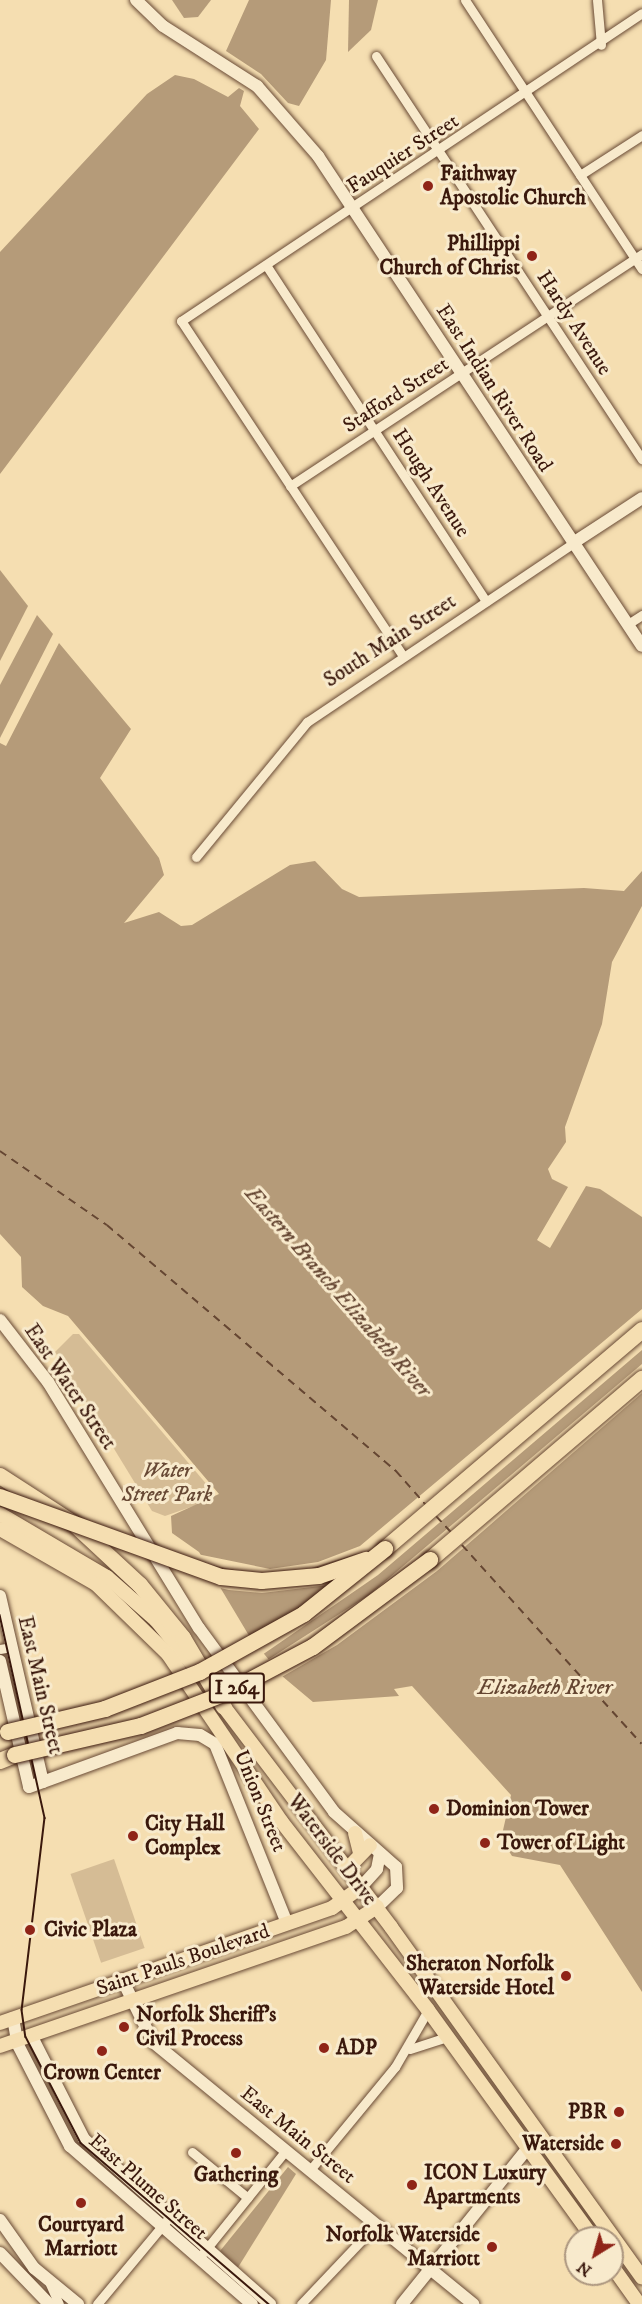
<!DOCTYPE html>
<html>
<head>
<meta charset="utf-8">
<style>
  body { margin:0 }
  #map { position:relative; width:642px; height:2304px; overflow:hidden; background:#f5deb1; font-family:"IM FELL DW Pica",serif }
  div>[style] { position:absolute }
  [style*='--x'] { left:calc(var(--x)*1px); top:calc(var(--y)*1px); width:calc(var(--w)*1px); rotate:calc(var(--a)*1deg) }
  .green>* { inset:0; background:#d5bc95; transform-origin:0 0 }
  .water>* { inset:0; background:#b59b79 }
  .pier>* { inset:0; background:#f5deb1 }
  .ferry>* { height:1.5px; margin-top:-0.75px; transform-origin:0; background:repeating-linear-gradient(90deg,#654632 0 8px,transparent 0 14px) }
  .roads { filter:drop-shadow(0 0 2px #694a35) drop-shadow(0 0 2px #694a35) }
  .street>* { height:9px; margin:-4.5px; padding:0 4.5px; transform-origin:4.5px; border-radius:4.5px; background:#f8eacc }
  .secondary>* { height:12px; margin:-6px; padding:0 6px; transform-origin:6px; border-radius:6px; background:#f8eacc }
  .primary>* { height:14px; margin:-7px; padding:0 7px; transform-origin:7px; border-radius:7px; background:#f5deb1 }
  .highway>* { height:16px; margin:-8px; padding:0 8px; transform-origin:8px; border-radius:8px; background:#f5deb1 }
  .tram>* { height:1.5px; margin:-0.75px; padding:0 0.75px; transform-origin:0.75px; border-radius:0.75px; background:#3a180c }
  .bridges { filter:drop-shadow(0 0 2px #3a180c) drop-shadow(0 0 2px #3a180c) }
  .highway-bridge>* { height:16px; margin:-8px; padding:0 8px; transform-origin:8px; border-radius:8px; background:#f5deb1 }
  .dots>* { width:16px; height:16px; translate:-50% -50%; box-sizing:border-box; border:3px solid #f8eacc; border-radius:50% }
  span { translate:-50% -50%; white-space:nowrap; text-align:center; line-height:1.15; -webkit-text-stroke:6px #f8eacc; paint-order:stroke }
  .shield-label span { padding:2px 4px; background:#f8eacc; border:2px solid; border-radius:4px; -webkit-text-stroke-width:0 }
  .shield-label { font-size:20px; color:#3a180c; font-weight:700 }
  .street-label { font-size:21px; color:#3a180c }
  .poi-label { font-size:21px; color:#3a180c; font-weight:700 }
  .left { translate:0 -50%; text-align:left }
  .right { translate:-100% -50%; text-align:right }
  .park-label { font-size:21px; color:#684935; font-style:italic }
  .water-label { font-size:22px; color:#654632; font-style:italic }
  .north { position:absolute; left:564px; top:2226px; width:60px; height:60px; box-sizing:border-box; background:#f8eacc; border:2px solid #ac967f; border-radius:50%; rotate:217deg; font-size:16px; font-weight:700; line-height:24px; text-align:center; color:#3a180c }
  .north::after { content:''; display:block; margin:auto; width:21px; height:27px; background:#8f2418; clip-path:polygon(50% 0,100% 100%,50% 72%,0 100%) }
</style>
</head>
<body>
<div id="map">
  <div class="green">
    <i style="clip-path:polygon(73px 1334px,79px 1334px,214px 1493px,208px 1501px,165px 1516px,152px 1511px,55px 1352px)"></i>
    <i style="left:114px;top:1859px;width:94px;height:46px;rotate:71deg"></i>
  </div>
  <div class="water">
    <i style="clip-path:polygon(172px 0,211px 0,198px 17px,184px 18px)"></i>
    <i style="clip-path:polygon(249px 0,331px 0,326px 60px,299px 106px,288px 103px,261px 74px,226px 51px)"></i>
    <i style="clip-path:polygon(349px 0,378px 0,371px 30px,348px 52px)"></i>
    <i style="clip-path:polygon(175px 75px,194px 79px,228px 97px,239px 88px,244px 91px,240px 106px,259px 129px,0 474px,0 252px,147px 94px)"></i>
    <i style="clip-path:polygon(0 570px,28px 606px,0 661px)"></i>
    <i style="clip-path:polygon(37px 615px,53px 634px,0 738px,0 685px)"></i>
    <i style="clip-path:polygon(59px 643px,131px 729px,100px 778px,159px 858px,164px 875px,124px 923px,159px 912px,181px 926px,192px 925px,290px 865px,315px 861px,342px 889px,359px 897px,584px 888px,624px 891px,642px 871px,642px 906px,612px 962px,602px 1024px,565px 1127px,566px 1142px,548px 1169px,552px 1179px,568px 1187px,537px 1240px,550px 1248px,586px 1186px,600px 1189px,642px 1217px,642px 1992px,560px 1865px,512px 1856px,501px 1839px,511px 1795px,412px 1686px,394px 1689px,399px 1696px,313px 1702px,282px 1676px,248px 1634px,199px 1552px,172px 1533px,171px 1516px,219px 1494px,68px 1316px,43px 1306px,22px 1287px,21px 1257px,0 1234px,0 743px,6px 746px)"></i>
    <i style="clip-path:polygon(288px 2167px,296px 2174px,237px 2269px,220px 2251px)"></i>
  </div>
  <div class="pier">
    <i style="clip-path:polygon(642px 1309px,642px 1350px,378px 1575px,262px 1655px,251px 1641px,320px 1598px,329px 1585px,262px 1593px,229px 1590px,216px 1587px,204px 1567px,243px 1576px,296px 1574px,321px 1569px,359px 1553px,302px 1571px,253px 1574px,207px 1564px,197px 1554px,270px 1569px,318px 1562px,360px 1546px)"></i>
    <i style="clip-path:polygon(642px 1364px,642px 1393px,437px 1571px,337px 1645px,280px 1678px,266px 1661px,369px 1595px)"></i>
  </div>
  <div class="ferry">
    <i style="--x:0;--y:1151;--w:130;--a:34.7"></i>
    <i style="--x:107;--y:1225;--w:380;--a:40.4"></i>
    <i style="--x:396;--y:1471;--w:45;--a:48.6"></i>
    <i style="--x:436;--y:1516;--w:22;--a:47"></i>
    <i style="--x:462;--y:1545;--w:268;--a:47.9"></i>
  </div>
  <div class="roads">
    <div class="street">
      <i style="--x:465;--y:0;--w:322;--a:56.7"></i>
      <i style="--x:597;--y:0;--w:45;--a:84.9"></i>
      <i style="--x:376;--y:56;--w:483;--a:56.6"></i>
      <i style="--x:580;--y:175;--w:74;--a:-32.8"></i>
      <i style="--x:266;--y:265;--w:402;--a:56.8"></i>
      <i style="--x:290;--y:486;--w:422;--a:-33.4"></i>
      <i style="--x:628;--y:624;--w:17;--a:-33"></i>
      <i style="--x:403;--y:656;--w:402;--a:-123.5"></i>
      <i style="--x:181;--y:321;--w:554;--a:-33.75"></i>
      <i style="--x:196;--y:857;--w:175;--a:-50.6"></i>
      <i style="--x:307;--y:722;--w:321;--a:-33.9"></i>
      <i style="--x:0;--y:1649;--w:11;--a:-10"></i>
      <i style="--x:410;--y:2049;--w:40;--a:-18"></i>
      <i style="--x:192;--y:2152;--w:72;--a:39.4"></i>
      <i style="--x:310;--y:2170;--w:134;--a:-50.5"></i>
      <i style="--x:395;--y:2067;--w:66;--a:-59.9"></i>
      <i style="--x:203;--y:2253;--w:132;--a:-51.1"></i>
      <i style="--x:50;--y:2284;--w:22;--a:66"></i>
      <i style="--x:97;--y:2304;--w:117;--a:-50.2"></i>
      <i style="--x:301;--y:2304;--w:110;--a:-46.5"></i>
    </div>
    <div class="secondary">
      <i style="--x:136;--y:0;--w:37;--a:44"></i>
      <i style="--x:163;--y:26;--w:112;--a:32.6"></i>
      <i style="--x:257;--y:86;--w:93;--a:48.9"></i>
      <i style="--x:318;--y:156;--w:587;--a:56.53"></i>
      <i style="--x:573;--y:543;--w:82;--a:-33.1"></i>
      <i style="--x:0;--y:1320;--w:78;--a:52.3"></i>
      <i style="--x:48;--y:1382;--w:289;--a:58.5"></i>
      <i style="--x:199;--y:1628;--w:228;--a:53.7"></i>
      <i style="--x:334;--y:1812;--w:83;--a:41.6"></i>
      <i style="--x:396;--y:1867;--w:21;--a:87"></i>
      <i style="--x:397;--y:1888;--w:28;--a:136"></i>
      <i style="--x:0;--y:1596;--w:191;--a:77"></i>
      <i style="--x:0;--y:1661;--w:129;--a:77"></i>
      <i style="--x:29;--y:1787;--w:158;--a:-20"></i>
      <i style="--x:177;--y:1733;--w:23;--a:5"></i>
      <i style="--x:200;--y:1735;--w:17;--a:31"></i>
      <i style="--x:215;--y:1744;--w:193;--a:68.1"></i>
      <i style="--x:361;--y:1887;--w:24;--a:-48"></i>
      <i style="--x:377;--y:1869;--w:16;--a:-79"></i>
      <i style="--x:122;--y:1979;--w:70;--a:63.8"></i>
      <i style="--x:153;--y:2042;--w:414;--a:39.3"></i>
      <i style="--x:13;--y:2018;--w:27;--a:80"></i>
      <i style="--x:18;--y:2045;--w:114;--a:62.8"></i>
      <i style="--x:70;--y:2146;--w:241;--a:41"></i>
      <i style="--x:31;--y:2035;--w:117;--a:63"></i>
      <i style="--x:84;--y:2139;--w:249;--a:41.6"></i>
      <i style="--x:0;--y:2220;--w:59;--a:54.7"></i>
      <i style="--x:34;--y:2268;--w:57;--a:39.3"></i>
      <i style="--x:0;--y:2253;--w:71;--a:46.1"></i>
      <i style="--x:402;--y:2304;--w:218;--a:-51.1"></i>
    </div>
    <div class="primary">
      <i style="--x:0;--y:1514;--w:124;--a:30.5"></i>
      <i style="--x:107;--y:1577;--w:65;--a:41.3"></i>
      <i style="--x:156;--y:1620;--w:54;--a:51"></i>
      <i style="--x:0;--y:1529;--w:111;--a:29.8"></i>
      <i style="--x:96;--y:1584;--w:100;--a:44.2"></i>
      <i style="--x:168;--y:1654;--w:202;--a:55.9"></i>
      <i style="--x:281;--y:1821;--w:239;--a:52.1"></i>
      <i style="--x:428;--y:2010;--w:281;--a:54.1"></i>
      <i style="--x:218;--y:1699;--w:286;--a:52.8"></i>
      <i style="--x:391;--y:1927;--w:431;--a:54.4"></i>
      <i style="--x:355;--y:1833;--w:21;--a:76"></i>
      <i style="--x:347;--y:1869;--w:33;--a:-46"></i>
      <i style="--x:0;--y:2023;--w:351;--a:-19.1"></i>
      <i style="--x:332;--y:1908;--w:36;--a:-36"></i>
      <i style="--x:0;--y:2046;--w:366;--a:-19"></i>
      <i style="--x:346;--y:1927;--w:37;--a:-33"></i>
      <i style="--x:612;--y:2266;--w:47;--a:54.6"></i>
    </div>
    <div class="highway">
      <i style="--x:0;--y:1476;--w:87;--a:32.8"></i>
      <i style="--x:73;--y:1523;--w:91;--a:42.8"></i>
      <i style="--x:140;--y:1585;--w:68;--a:50.9"></i>
      <i style="--x:183;--y:1638;--w:80;--a:59.3"></i>
      <i style="--x:385;--y:1549;--w:338;--a:-40.4"></i>
      <i style="--x:430;--y:1560;--w:279;--a:-40.5"></i>
      <i style="--x:0;--y:1761;--w:16;--a:-22"></i>
    </div>
  </div>
  <div class="tram">
    <i style="--x:0;--y:1615;--w:208;--a:77.5"></i>
    <i style="--x:45;--y:1818;--w:193;--a:96.8"></i>
    <i style="--x:22;--y:2010;--w:27;--a:82"></i>
    <i style="--x:26;--y:2037;--w:119;--a:62.6"></i>
    <i style="--x:81;--y:2143;--w:248;--a:40.6"></i>
  </div>
  <div class="bridges">
    <div class="highway-bridge">
      <i style="--x:0;--y:1497;--w:235;--a:19.9"></i>
      <i style="--x:221;--y:1577;--w:41;--a:5.6"></i>
      <i style="--x:262;--y:1581;--w:57;--a:-5"></i>
      <i style="--x:319;--y:1576;--w:50;--a:-18.8"></i>
      <i style="--x:8;--y:1732;--w:100;--a:-13.3"></i>
      <i style="--x:105;--y:1709;--w:102;--a:-21.3"></i>
      <i style="--x:200;--y:1672;--w:119;--a:-29.1"></i>
      <i style="--x:304;--y:1614;--w:104;--a:-38.7"></i>
      <i style="--x:15;--y:1755;--w:129;--a:-13"></i>
      <i style="--x:141;--y:1726;--w:91;--a:-21.2"></i>
      <i style="--x:226;--y:1693;--w:98;--a:-27.9"></i>
      <i style="--x:313;--y:1647;--w:146;--a:-36.6"></i>
    </div>
  </div>
  <div class="dots">
    <i style="left:428px;top:186px;background:#8f2418"></i>
    <i style="left:532px;top:256px;background:#8f2418"></i>
    <i style="left:434px;top:1809px;background:#8f2418"></i>
    <i style="left:133px;top:1836px;background:#8f2418"></i>
    <i style="left:485px;top:1843px;background:#8f2418"></i>
    <i style="left:30px;top:1930px;background:#8f2418"></i>
    <i style="left:566px;top:1976px;background:#8f2418"></i>
    <i style="left:124px;top:2027px;background:#8f2418"></i>
    <i style="left:324px;top:2048px;background:#8f2418"></i>
    <i style="left:102px;top:2051px;background:#8f2418"></i>
    <i style="left:619px;top:2112px;background:#8f2418"></i>
    <i style="left:616px;top:2144px;background:#8f2418"></i>
    <i style="left:236px;top:2153px;background:#8f2418"></i>
    <i style="left:412px;top:2185px;background:#8f2418"></i>
    <i style="left:81px;top:2203px;background:#8f2418"></i>
    <i style="left:492px;top:2247px;background:#8f2418"></i>
  </div>
  <div class="shield-label">
    <span style="left:237px;top:1688px">I 264</span>
  </div>
  <div class="street-label">
    <span style="left:403px;top:154px;rotate:-33deg">Fauquier Street</span>
    <span style="left:574px;top:323px;rotate:57deg">Hardy Avenue</span>
    <span style="left:494px;top:388px;rotate:57deg">East Indian River Road</span>
    <span style="left:396px;top:395px;rotate:-33deg">Stafford Street</span>
    <span style="left:431px;top:483px;rotate:57deg">Hough Avenue</span>
    <span style="left:390px;top:641px;rotate:-33deg">South Main Street</span>
    <span style="left:70px;top:1387px;rotate:56deg">East Water Street</span>
    <span style="left:40px;top:1685px;rotate:77deg">East Main Street</span>
    <span style="left:260px;top:1801px;rotate:68deg">Union Street</span>
    <span style="left:332px;top:1850px;rotate:53deg">Waterside Drive</span>
    <span style="left:183px;top:1960px;rotate:-19deg">Saint Pauls Boulevard</span>
    <span style="left:298px;top:2135px;rotate:39deg">East Main Street</span>
    <span style="left:148px;top:2187px;rotate:41deg">East Plume Street</span>
  </div>
  <div class="poi-label">
    <span class="left" style="left:440px;top:186px">Faithway<br>Apostolic Church</span>
    <span class="right" style="left:520px;top:256px">Phillippi<br>Church of Christ</span>
    <span class="left" style="left:446px;top:1809px">Dominion Tower</span>
    <span class="left" style="left:145px;top:1836px">City Hall<br>Complex</span>
    <span class="left" style="left:497px;top:1843px">Tower of Light</span>
    <span class="left" style="left:44px;top:1930px">Civic Plaza</span>
    <span class="right" style="left:554px;top:1976px">Sheraton Norfolk<br>Waterside Hotel</span>
    <span class="left" style="left:136px;top:2027px">Norfolk Sheriff's<br>Civil Process</span>
    <span class="left" style="left:336px;top:2048px">ADP</span>
    <span style="left:102px;top:2073px">Crown Center</span>
    <span class="right" style="left:607px;top:2112px">PBR</span>
    <span class="right" style="left:604px;top:2144px">Waterside</span>
    <span class="left" style="left:424px;top:2185px">ICON Luxury<br>Apartments</span>
    <span style="left:236px;top:2175px">Gathering</span>
    <span style="left:81px;top:2237px">Courtyard<br>Marriott</span>
    <span class="right" style="left:480px;top:2247px">Norfolk Waterside<br>Marriott</span>
  </div>
  <div class="park-label">
    <span style="left:167px;top:1483px">Water<br>Street Park</span>
  </div>
  <div class="water-label">
    <span style="left:338px;top:1292px;rotate:49deg">Eastern Branch Elizabeth River</span>
    <span style="left:545px;top:1688px">Elizabeth River</span>
  </div>
  <div class="north">N</div>
</div>
</body>
</html>
